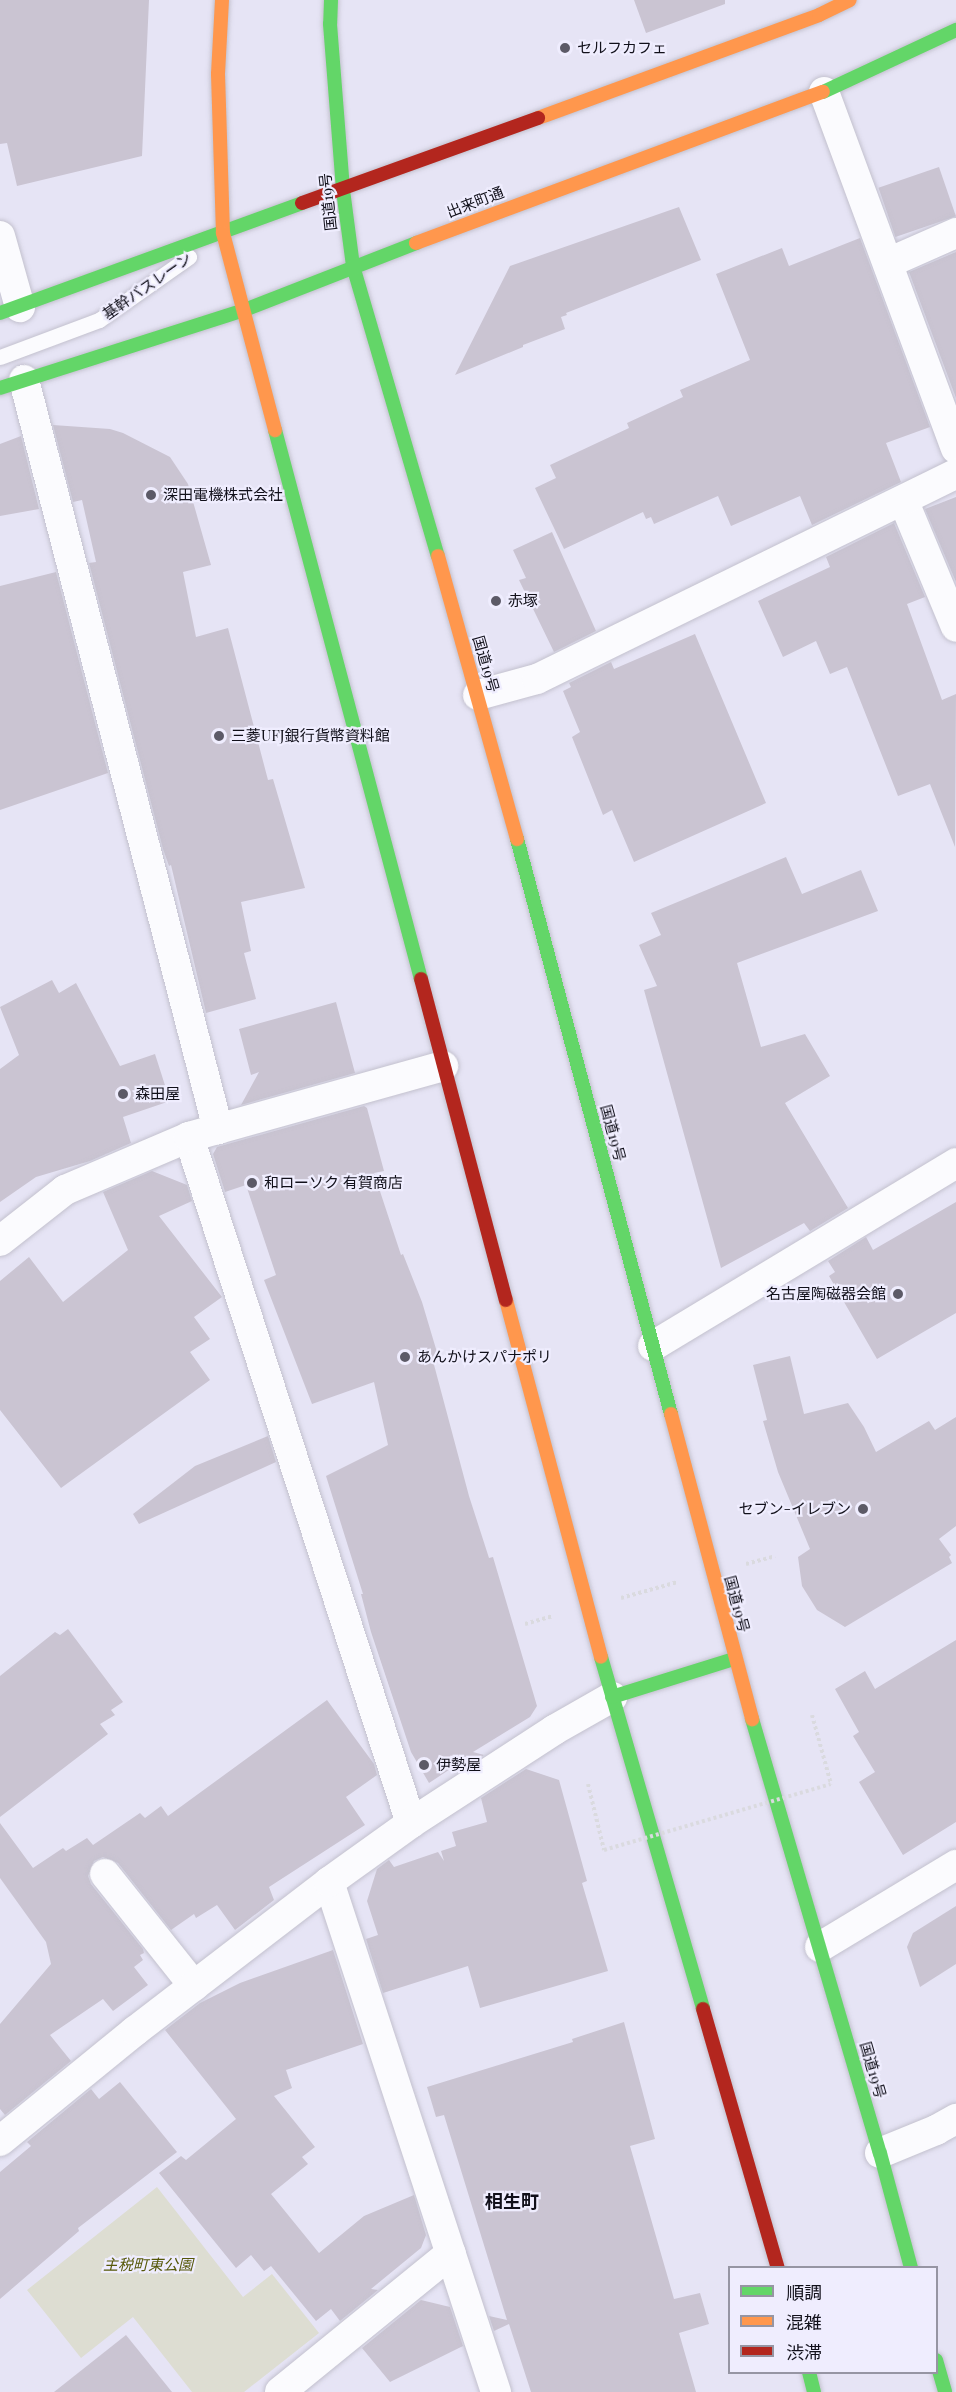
<!DOCTYPE html>
<html>
<head>
<meta charset="utf-8">
<style>
  body { margin:0 }
  #map { position:relative; width:956px; height:2392px; overflow:hidden; background:#e6e4f5; font-family:"Playfair Display","Noto Sans JP",serif }
  div>[style] { position:absolute }
  [style*='--x'] { left:calc(var(--x)*1px); top:calc(var(--y)*1px); width:calc(var(--w)*1px); rotate:calc(var(--a)*1deg) }
  .green>* { inset:0; background:#ddddd2 }
  .building>* { inset:0; background:#cac4d2; transform-origin:0 0 }
  .path>* { height:4px; margin-top:-2px; transform-origin:0; background:repeating-linear-gradient(90deg,#dadadf 0 3px,transparent 0 6px) }
  .roads { filter:drop-shadow(0 0 2px #c3c1ce) drop-shadow(0 0 2px #c3c1ce) }
  .lane>* { height:15px; margin:-7.5px; padding:0 7.5px; transform-origin:7.5px; border-radius:7.5px; background:#fbfbfe }
  .street>* { height:30px; margin:-15px; padding:0 15px; transform-origin:15px; border-radius:15px; background:#fbfbfe }
  .fast>* { height:14px; margin:-7px; padding:0 7px; transform-origin:7px; border-radius:7px; background:#63d668 }
  .slow>* { height:14px; margin:-7px; padding:0 7px; transform-origin:7px; border-radius:7px; background:#ff974d }
  .jam>* { height:14px; margin:-7px; padding:0 7px; transform-origin:7px; border-radius:7px; background:#b3261e }
  .path-bridge>* { height:4px; margin-top:-2px; transform-origin:0; background:repeating-linear-gradient(90deg,#dadadf 0 3px,transparent 0 6px) }
  .dots>* { width:16px; height:16px; translate:-50% -50%; box-sizing:border-box; border:3px solid #efedfe; border-radius:50% }
  span { translate:-50% -50%; white-space:nowrap; text-align:center; line-height:1.15; -webkit-text-stroke:4.5px #efedfe; paint-order:stroke }
  .poi-label { font-size:15px; color:#11101a }
  .left { translate:0 -50%; text-align:left }
  .right { translate:-100% -50%; text-align:right }
  .street-label { font-size:15px; color:#11101a }
  .park-label { font-size:15px; color:#565809; font-style:italic }
  .quarter-label { font-size:18px; color:#11101a; font-weight:700 }
  .legend { position:absolute; left:728px; top:2266px; width:210px; height:108px; box-sizing:border-box; background:#efedfe; border:2px solid #9695a3; margin:0; padding:8px 10px; list-style:none; font-size:18px; color:#11101a }
  .legend li { display:flex; align-items:center; gap:12px; height:30px }
  .legend b { width:30px; border:2px solid #9695a3 }
</style>
</head>
<body>
<div id="map">
  <div class="green">
    <i style="clip-path:polygon(157px 2187px,243px 2297px,272px 2274px,319px 2333px,244px 2392px,192px 2392px,133px 2317px,81px 2358px,27px 2290px)"></i>
  </div>
  <div class="building">
    <i style="clip-path:polygon(0 0,149px 0,142px 156px,17px 186px,7px 143px,0 144px)"></i>
    <i style="clip-path:polygon(634px 0,725px 0,725px 4px,646px 33px)"></i>
    <i style="left:939px;top:167px;width:52px;height:64px;rotate:71deg"></i>
    <i style="clip-path:polygon(679px 207px,701px 260px,566px 313px,567px 315px,561px 317px,565px 329px,523px 345px,523px 347px,455px 375px,510px 266px)"></i>
    <i style="clip-path:polygon(860px 238px,930px 427px,886px 443px,901px 482px,812px 525px,800px 496px,731px 526px,718px 496px,654px 524px,651px 517px,646px 519px,643px 512px,564px 549px,535px 488px,556px 478px,550px 465px,629px 428px,627px 423px,683px 397px,680px 390px,750px 360px,716px 274px,782px 248px,789px 266px)"></i>
    <i style="clip-path:polygon(956px 252px,956px 398px,909px 272px)"></i>
    <i style="clip-path:polygon(53px 425px,110px 429px,123px 433px,170px 457px,188px 484px,211px 565px,183px 572px,196px 637px,228px 628px,268px 780px,273px 779px,305px 888px,241px 902px,251px 951px,244px 953px,256px 999px,206px 1013px,171px 865px,169px 866px,163px 849px,89px 563px,96px 562px,82px 500px,73px 502px)"></i>
    <i style="clip-path:polygon(21px 436px,39px 509px,0 516px,0 444px)"></i>
    <i style="clip-path:polygon(956px 497px,956px 582px,925px 509px)"></i>
    <i style="clip-path:polygon(894px 523px,925px 597px,907px 604px,942px 700px,956px 694px,955px 847px,930px 784px,898px 796px,847px 667px,830px 674px,816px 641px,783px 657px,758px 601px,830px 567px,826px 557px)"></i>
    <i style="clip-path:polygon(552px 532px,596px 631px,554px 652px,519px 580px,526px 578px,513px 550px)"></i>
    <i style="clip-path:polygon(56px 572px,108px 773px,0 810px,0 586px)"></i>
    <i style="clip-path:polygon(695px 634px,766px 803px,634px 862px,612px 810px,603px 815px,572px 737px,580px 732px,563px 691px,571px 687px,569px 683px,611px 662px,614px 669px)"></i>
    <i style="clip-path:polygon(786px 857px,802px 894px,861px 870px,878px 911px,737px 963px,761px 1047px,805px 1034px,830px 1076px,785px 1103px,848px 1208px,810px 1231px,804px 1223px,721px 1268px,644px 990px,657px 986px,639px 945px,661px 935px,651px 913px)"></i>
    <i style="clip-path:polygon(52px 980px,59px 993px,76px 983px,120px 1066px,155px 1054px,170px 1101px,123px 1117px,131px 1143px,90px 1161px,36px 1177px,0 1202px,0 1069px,19px 1055px,0 1007px)"></i>
    <i style="clip-path:polygon(336px 1002px,355px 1073px,241px 1105px,259px 1072px,251px 1075px,239px 1029px)"></i>
    <i style="clip-path:polygon(364px 1106px,367px 1108px,384px 1171px,374px 1173px,401px 1255px,403px 1254px,422px 1302px,439px 1359px,433px 1361px,469px 1496px,489px 1558px,493px 1557px,537px 1706px,530px 1717px,473px 1752px,484px 1755px,472px 1763px,470px 1756px,429px 1783px,411px 1752px,371px 1632px,361px 1594px,363px 1594px,326px 1476px,388px 1445px,374px 1382px,312px 1404px,264px 1280px,276px 1275px,246px 1185px,225px 1192px,213px 1154px,217px 1147px)"></i>
    <i style="clip-path:polygon(152px 1171px,187px 1185px,192px 1201px,159px 1216px,222px 1297px,194px 1317px,210px 1339px,190px 1352px,210px 1380px,61px 1488px,0 1410px,0 1281px,29px 1257px,63px 1302px,128px 1250px,103px 1192px)"></i>
    <i style="clip-path:polygon(956px 1202px,956px 1313px,877px 1359px,829px 1276px,835px 1272px,828px 1261px,866px 1237px,873px 1250px)"></i>
    <i style="clip-path:polygon(790px 1356px,804px 1414px,848px 1403px,864px 1427px,876px 1452px,929px 1421px,935px 1430px,956px 1417px,956px 1526px,939px 1539px,951px 1555px,949px 1557px,952px 1563px,845px 1627px,817px 1610px,802px 1586px,798px 1557px,810px 1549px,778px 1472px,763px 1421px,767px 1420px,753px 1365px)"></i>
    <i style="clip-path:polygon(268px 1436px,276px 1462px,139px 1524px,133px 1514px,195px 1466px)"></i>
    <i style="clip-path:polygon(68px 1629px,123px 1702px,111px 1710px,115px 1715px,100px 1724px,108px 1734px,0 1817px,0 1676px,55px 1632px,60px 1635px)"></i>
    <i style="clip-path:polygon(956px 1640px,956px 1822px,903px 1855px,859px 1782px,875px 1772px,853px 1736px,859px 1732px,835px 1689px,865px 1671px,875px 1689px)"></i>
    <i style="clip-path:polygon(327px 1700px,374px 1764px,377px 1775px,346px 1797px,365px 1825px,269px 1887px,274px 1900px,235px 1930px,217px 1905px,196px 1918px,194px 1914px,171px 1930px,118px 1863px,103px 1857px,94px 1861px,88px 1876px,91px 1884px,143px 1949px,144px 1953px,140px 1955px,143px 1960px,134px 1967px,148px 1985px,113px 2011px,103px 1999px,50px 2035px,71px 2061px,5px 2115px,0 2109px,0 2024px,51px 1964px,46px 1942px,0 1878px,0 1823px,33px 1868px,63px 1848px,66px 1851px,87px 1838px,93px 1845px,140px 1813px,145px 1818px,161px 1806px,168px 1816px)"></i>
    <i style="clip-path:polygon(526px 1769px,559px 1780px,587px 1881px,582px 1883px,608px 1971px,480px 2008px,468px 1966px,383px 1993px,366px 1939px,378px 1935px,367px 1901px,377px 1869px,389px 1860px,394px 1867px,438px 1852px,444px 1861px,441px 1851px,456px 1846px,452px 1832px,487px 1822px,481px 1798px)"></i>
    <i style="clip-path:polygon(956px 1906px,956px 1964px,920px 1987px,907px 1947px,913px 1933px)"></i>
    <i style="clip-path:polygon(333px 1950px,363px 2044px,286px 2070px,292px 2088px,274px 2096px,315px 2147px,302px 2157px,308px 2164px,271px 2194px,319px 2253px,364px 2216px,414px 2195px,426px 2235px,421px 2248px,371px 2289px,378px 2290px,340px 2321px,331px 2309px,316px 2321px,271px 2266px,264px 2271px,251px 2255px,236px 2268px,159px 2173px,181px 2156px,186px 2160px,236px 2119px,165px 2030px,200px 2003px,240px 1983px)"></i>
    <i style="clip-path:polygon(624px 2022px,655px 2139px,630px 2146px,674px 2299px,700px 2293px,709px 2324px,679px 2333px,696px 2392px,531px 2392px,509px 2324px,494px 2331px,489px 2316px,507px 2320px,444px 2115px,436px 2117px,427px 2087px,573px 2042px,572px 2039px)"></i>
    <i style="clip-path:polygon(120px 2082px,177px 2152px,78px 2228px,79px 2231px,0 2299px,0 2172px,31px 2146px,27px 2142px,91px 2089px,99px 2099px)"></i>
    <i style="clip-path:polygon(421px 2300px,450px 2307px,463px 2346px,390px 2382px,362px 2348px)"></i>
    <i style="clip-path:polygon(126px 2335px,172px 2392px,54px 2392px)"></i>
  </div>
  <div class="path">
    <i style="--x:746;--y:1564;--w:30;--a:-15"></i>
    <i style="--x:621;--y:1598;--w:59;--a:-15.7"></i>
    <i style="--x:525;--y:1624;--w:29;--a:-16"></i>
    <i style="--x:812;--y:1715;--w:72;--a:74.6"></i>
    <i style="--x:588;--y:1784;--w:68;--a:76.4"></i>
  </div>
  <div class="roads">
    <div class="lane">
      <i style="--x:0;--y:357;--w:106;--a:-20.5"></i>
      <i style="--x:99;--y:320;--w:110;--a:-35"></i>
    </div>
    <div class="street">
      <i style="--x:824;--y:92;--w:380;--a:69.7"></i>
      <i style="--x:0;--y:236;--w:74;--a:74.3"></i>
      <i style="--x:888;--y:263;--w:74;--a:-23.8"></i>
      <i style="--x:24;--y:380;--w:774;--a:75.48"></i>
      <i style="--x:904;--y:502;--w:135;--a:67.4"></i>
      <i style="--x:478;--y:695;--w:61;--a:-15.2"></i>
      <i style="--x:537;--y:679;--w:466;--a:-26.1"></i>
      <i style="--x:189;--y:1137;--w:721;--a:72.07"></i>
      <i style="--x:0;--y:1241;--w:83;--a:-38.1"></i>
      <i style="--x:65;--y:1190;--w:135;--a:-23.1"></i>
      <i style="--x:189;--y:1137;--w:264;--a:-15.6"></i>
      <i style="--x:653;--y:1346;--w:354;--a:-31.1"></i>
      <i style="--x:105;--y:1874;--w:143;--a:51.5"></i>
      <i style="--x:329;--y:1882;--w:537;--a:71.87"></i>
      <i style="--x:820;--y:1947;--w:159;--a:-31.1"></i>
      <i style="--x:0;--y:2141;--w:174;--a:-39.2"></i>
      <i style="--x:135;--y:2031;--w:245;--a:-37.5"></i>
      <i style="--x:329;--y:1882;--w:101;--a:-35.7"></i>
      <i style="--x:411;--y:1823;--w:171;--a:-33"></i>
      <i style="--x:554;--y:1730;--w:67;--a:-29.6"></i>
      <i style="--x:880;--y:2153;--w:61;--a:-22.3"></i>
      <i style="--x:936;--y:2130;--w:23;--a:-29"></i>
      <i style="--x:280;--y:2392;--w:220;--a:-39.1"></i>
    </div>
    <div class="fast">
      <i style="--x:331;--y:0;--w:24;--a:92"></i>
      <i style="--x:330;--y:24;--w:167;--a:85.5"></i>
      <i style="--x:343;--y:190;--w:77;--a:82.5"></i>
      <i style="--x:353;--y:266;--w:302;--a:73.7"></i>
      <i style="--x:823;--y:92;--w:147;--a:-25"></i>
      <i style="--x:0;--y:313;--w:321;--a:-20"></i>
      <i style="--x:0;--y:388;--w:254;--a:-17.7"></i>
      <i style="--x:242;--y:311;--w:187;--a:-21.3"></i>
      <i style="--x:275;--y:430;--w:568;--a:75.11"></i>
      <i style="--x:517;--y:839;--w:595;--a:75.01"></i>
      <i style="--x:601;--y:1657;--w:366;--a:73.8"></i>
      <i style="--x:612;--y:1697;--w:128;--a:-17.3"></i>
      <i style="--x:752;--y:1719;--w:452;--a:73.6"></i>
      <i style="--x:880;--y:2153;--w:119;--a:74.9"></i>
      <i style="--x:936;--y:2360;--w:33;--a:74"></i>
      <i style="--x:809;--y:2372;--w:21;--a:76"></i>
    </div>
    <div class="slow">
      <i style="--x:222;--y:0;--w:74;--a:93.1"></i>
      <i style="--x:218;--y:74;--w:159;--a:88.2"></i>
      <i style="--x:223;--y:233;--w:204;--a:75.2"></i>
      <i style="--x:538;--y:118;--w:299;--a:-20.1"></i>
      <i style="--x:819;--y:15;--w:34;--a:-26"></i>
      <i style="--x:416;--y:243;--w:434;--a:-20.4"></i>
      <i style="--x:438;--y:556;--w:294;--a:74.4"></i>
      <i style="--x:506;--y:1300;--w:369;--a:75.1"></i>
      <i style="--x:671;--y:1414;--w:316;--a:75.1"></i>
    </div>
    <div class="jam">
      <i style="--x:302;--y:203;--w:251;--a:-19.8"></i>
      <i style="--x:421;--y:979;--w:332;--a:75.2"></i>
      <i style="--x:703;--y:2009;--w:270;--a:73.9"></i>
    </div>
  </div>
  <div class="path-bridge">
    <i style="--x:604;--y:1850;--w:236;--a:-16.2"></i>
  </div>
  <div class="dots">
    <i style="left:565px;top:48px;background:#5c5a67"></i>
    <i style="left:151px;top:495px;background:#5c5a67"></i>
    <i style="left:496px;top:601px;background:#5c5a67"></i>
    <i style="left:219px;top:736px;background:#5c5a67"></i>
    <i style="left:123px;top:1094px;background:#5c5a67"></i>
    <i style="left:252px;top:1183px;background:#5c5a67"></i>
    <i style="left:898px;top:1294px;background:#5c5a67"></i>
    <i style="left:405px;top:1357px;background:#5c5a67"></i>
    <i style="left:863px;top:1509px;background:#5c5a67"></i>
    <i style="left:424px;top:1765px;background:#5c5a67"></i>
  </div>
  <div class="poi-label">
    <span class="left" style="left:577px;top:48px">セルフカフェ</span>
    <span class="left" style="left:163px;top:495px">深田電機株式会社</span>
    <span class="left" style="left:508px;top:601px">赤塚</span>
    <span class="left" style="left:231px;top:736px">三菱UFJ銀行貨幣資料館</span>
    <span class="left" style="left:135px;top:1094px">森田屋</span>
    <span class="left" style="left:264px;top:1183px">和ローソク 有賀商店</span>
    <span class="right" style="left:886px;top:1294px">名古屋陶磁器会館</span>
    <span class="left" style="left:417px;top:1357px">あんかけスパナポリ</span>
    <span class="right" style="left:851px;top:1509px">セブン-イレブン</span>
    <span class="left" style="left:436px;top:1765px">伊勢屋</span>
  </div>
  <div class="street-label">
    <span style="left:328px;top:202px;rotate:-96deg">国道19号</span>
    <span style="left:475px;top:202px;rotate:-21deg">出来町通</span>
    <span style="left:147px;top:286px;rotate:-35deg">基幹バスレーン</span>
    <span style="left:486px;top:664px;rotate:74deg">国道19号</span>
    <span style="left:613px;top:1133px;rotate:75deg">国道19号</span>
    <span style="left:737px;top:1604px;rotate:75deg">国道19号</span>
    <span style="left:873px;top:2070px;rotate:74deg">国道19号</span>
  </div>
  <div class="park-label">
    <span style="left:148px;top:2265px">主税町東公園</span>
  </div>
  <div class="quarter-label">
    <span style="left:512px;top:2201px">相生町</span>
  </div>
  <ul class="legend">
  <li><b style="height:8px;background:#63d668"></b>順調</li>
  <li><b style="height:8px;background:#ff974d"></b>混雑</li>
  <li><b style="height:8px;background:#b3261e"></b>渋滞</li>
  </ul>
</div>
</body>
</html>
